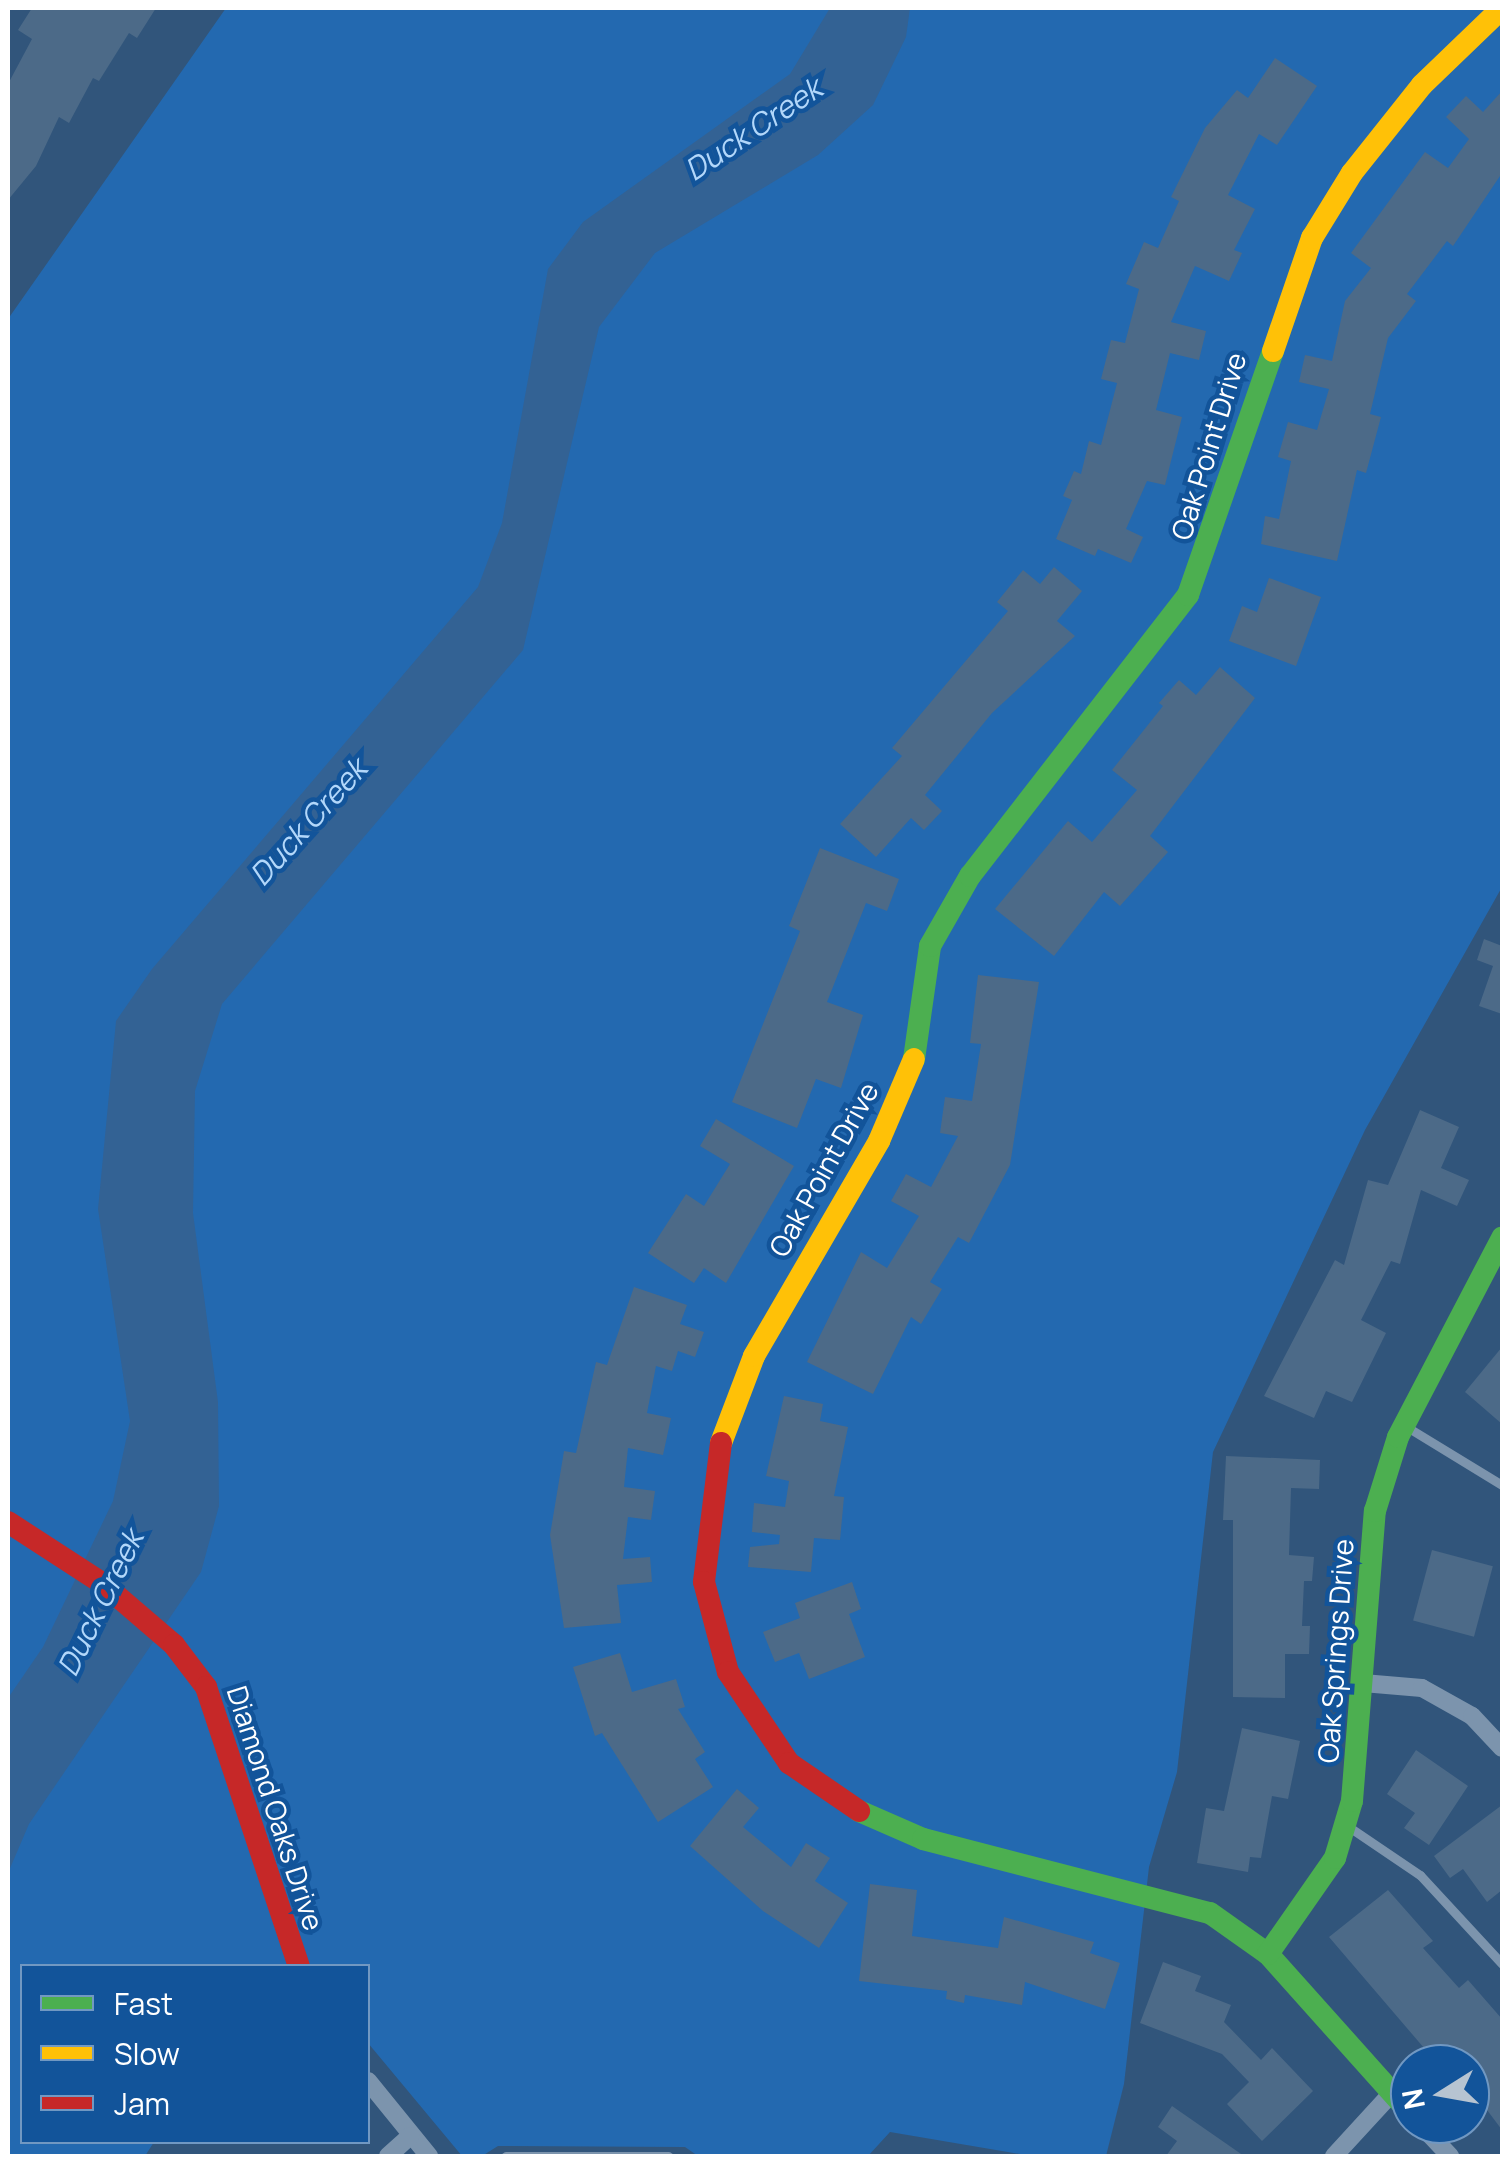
<!DOCTYPE html>
<html>
<head>
<meta charset="utf-8">
<style>
  body { margin:0 }
  #map { position:relative; width:1510px; height:2164px; overflow:hidden; background:#31557b; font-family:Manrope,sans-serif }
  div>[style] { position:absolute }
  [style*='--x'] { left:calc(var(--x)*1px); top:calc(var(--y)*1px); width:calc(var(--w)*1px); rotate:calc(var(--a)*1deg) }
  .green>* { inset:0; background:#2369b0 }
  .water>* { inset:0; background:#336294 }
  .building>* { inset:0; background:#4c6a88; transform-origin:0 0 }
  .lane>* { height:9px; margin:-4.5px; padding:0 4.5px; transform-origin:4.5px; border-radius:4.5px; background:#7c94ad }
  .street>* { height:18px; margin:-9px; padding:0 9px; transform-origin:9px; border-radius:9px; background:#7c94ad }
  .fast>* { height:22px; margin:-11px; padding:0 11px; transform-origin:11px; border-radius:11px; background:#4caf50 }
  .slow>* { height:22px; margin:-11px; padding:0 11px; transform-origin:11px; border-radius:11px; background:#ffc107 }
  .jam>* { height:22px; margin:-11px; padding:0 11px; transform-origin:11px; border-radius:11px; background:#c62828 }
  span { translate:-50% -50%; white-space:nowrap; text-align:center; line-height:1.15; -webkit-text-stroke:9px #12549a; paint-order:stroke }
  .street-label { font-size:28px; color:#fff }
  .water-label { font-size:30px; color:#b2d7fa; font-style:italic }
  .frame { position:absolute; inset:0; border:10px solid #fff; pointer-events:none }
  .legend { position:absolute; left:20px; top:1964px; width:350px; height:180px; box-sizing:border-box; background:#12549a; border:2px solid #7198c2; margin:0; padding:12px 18px; list-style:none; font-size:30px; color:#fff }
  .legend li { display:flex; align-items:center; gap:20px; height:50px }
  .legend b { width:50px; border:2px solid #7198c2 }
  .north { position:absolute; left:1390px; top:2044px; width:100px; height:100px; box-sizing:border-box; background:#12549a; border:2px solid #7198c2; border-radius:50%; rotate:259deg; font-size:28px; font-weight:700; line-height:40px; text-align:center; color:#fff }
  .north::after { content:''; display:block; margin:auto; width:35px; height:45px; background:#b7c4d1; clip-path:polygon(50% 0,100% 100%,50% 72%,0 100%) }
</style>
</head>
<body>
<div id="map">
  <div class="green">
    <i style="clip-path:polygon(226px 8px,1502px 8px,1502px 887px,1365px 1130px,1213px 1452px,1177px 1772px,1149px 1867px,1124px 2084px,1106px 2156px,1032px 2156px,890px 2132px,868px 2156px,698px 2156px,685px 2147px,498px 2146px,482px 2156px,462px 2156px,368px 2043px,368px 1966px,22px 1966px,22px 2142px,154px 2142px,145px 2156px,8px 2156px,8px 319px)"></i>
  </div>
  <div class="water">
    <i style="clip-path:polygon(830px 8px,910px 8px,906px 37px,873px 105px,818px 155px,655px 253px,599px 327px,523px 650px,222px 1004px,195px 1091px,193px 1213px,218px 1402px,219px 1506px,201px 1572px,29px 1824px,8px 1873px,8px 1698px,43px 1647px,113px 1501px,130px 1421px,98px 1209px,116px 1021px,152px 969px,478px 587px,502px 523px,548px 269px,583px 222px,790px 74px)"></i>
  </div>
  <div class="building">
    <i style="clip-path:polygon(32px 8px,156px 8px,137px 38px,129px 33px,99px 81px,93px 78px,69px 123px,59px 117px,36px 166px,8px 200px,8px 84px,32px 39px,18px 30px)"></i>
    <i style="clip-path:polygon(1275px 58px,1317px 86px,1277px 145px,1259px 134px,1228px 195px,1255px 209px,1234px 250px,1242px 253px,1229px 281px,1195px 266px,1171px 322px,1206px 331px,1199px 360px,1170px 353px,1156px 410px,1182px 417px,1165px 485px,1147px 481px,1126px 529px,1143px 537px,1131px 563px,1098px 549px,1095px 556px,1056px 539px,1072px 500px,1063px 496px,1074px 471px,1081px 474px,1089px 441px,1101px 445px,1117px 383px,1101px 379px,1111px 340px,1125px 343px,1139px 289px,1126px 284px,1144px 242px,1158px 248px,1179px 201px,1171px 197px,1205px 128px,1237px 90px,1248px 98px)"></i>
    <i style="clip-path:polygon(1502px 91px,1502px 173px,1453px 246px,1447px 241px,1407px 294px,1416px 301px,1388px 338px,1370px 414px,1381px 417px,1366px 473px,1357px 470px,1337px 561px,1261px 544px,1265px 516px,1279px 519px,1291px 461px,1278px 457px,1288px 422px,1317px 430px,1329px 389px,1299px 382px,1305px 355px,1332px 361px,1345px 301px,1371px 268px,1351px 253px,1425px 152px,1448px 168px,1469px 139px,1446px 117px,1466px 96px,1483px 112px)"></i>
    <i style="clip-path:polygon(1054px 567px,1082px 591px,1057px 621px,1075px 636px,992px 713px,925px 795px,942px 811px,924px 830px,911px 818px,876px 857px,840px 824px,902px 756px,892px 748px,1008px 611px,997px 602px,1023px 570px,1040px 584px)"></i>
    <i style="clip-path:polygon(1269px 578px,1321px 597px,1296px 666px,1229px 641px,1242px 606px,1257px 612px)"></i>
    <i style="clip-path:polygon(1220px 667px,1255px 698px,1150px 836px,1168px 852px,1120px 906px,1104px 892px,1054px 956px,995px 909px,1068px 821px,1092px 842px,1137px 790px,1112px 770px,1163px 706px,1159px 703px,1179px 680px,1196px 695px)"></i>
    <i style="clip-path:polygon(820px 848px,899px 879px,887px 911px,866px 903px,827px 1002px,863px 1015px,841px 1088px,816px 1079px,797px 1128px,732px 1102px,800px 931px,789px 926px)"></i>
    <i style="clip-path:polygon(1484px 939px,1502px 946px,1502px 1014px,1479px 1006px,1493px 966px,1477px 960px)"></i>
    <i style="clip-path:polygon(978px 975px,1039px 982px,1010px 1165px,969px 1243px,958px 1237px,930px 1282px,942px 1289px,921px 1324px,911px 1317px,873px 1394px,807px 1362px,861px 1252px,887px 1268px,919px 1216px,891px 1201px,906px 1174px,931px 1187px,958px 1136px,940px 1133px,945px 1097px,972px 1101px,981px 1044px,970px 1043px)"></i>
    <i style="clip-path:polygon(1420px 1110px,1459px 1127px,1441px 1168px,1469px 1180px,1457px 1206px,1421px 1190px,1400px 1264px,1391px 1261px,1361px 1320px,1386px 1333px,1352px 1402px,1326px 1391px,1314px 1418px,1264px 1396px,1335px 1260px,1344px 1265px,1368px 1180px,1388px 1185px)"></i>
    <i style="clip-path:polygon(716px 1119px,794px 1166px,726px 1283px,704px 1268px,694px 1283px,648px 1253px,686px 1194px,704px 1206px,730px 1164px,700px 1146px)"></i>
    <i style="clip-path:polygon(634px 1287px,687px 1305px,680px 1324px,704px 1332px,695px 1357px,678px 1351px,672px 1371px,656px 1366px,647px 1413px,671px 1418px,663px 1455px,628px 1448px,624px 1487px,655px 1491px,651px 1520px,628px 1517px,623px 1559px,650px 1557px,652px 1582px,617px 1585px,621px 1623px,564px 1628px,550px 1535px,564px 1451px,576px 1453px,596px 1362px,607px 1365px)"></i>
    <i style="clip-path:polygon(1502px 1347px,1502px 1424px,1465px 1392px)"></i>
    <i style="clip-path:polygon(784px 1396px,823px 1404px,820px 1421px,848px 1427px,834px 1496px,844px 1497px,840px 1540px,814px 1538px,811px 1572px,748px 1567px,750px 1547px,779px 1544px,780px 1535px,752px 1532px,754px 1503px,785px 1507px,789px 1481px,766px 1476px)"></i>
    <i style="clip-path:polygon(1226px 1456px,1320px 1460px,1319px 1489px,1291px 1488px,1289px 1555px,1314px 1557px,1312px 1581px,1304px 1581px,1302px 1626px,1310px 1626px,1309px 1654px,1285px 1654px,1285px 1698px,1233px 1697px,1233px 1520px,1223px 1520px)"></i>
    <i style="left:1432px;top:1550px;width:63px;height:73px;rotate:15deg"></i>
    <i style="clip-path:polygon(852px 1582px,861px 1609px,849px 1614px,865px 1657px,809px 1679px,799px 1653px,775px 1662px,763px 1632px,800px 1618px,795px 1603px)"></i>
    <i style="clip-path:polygon(620px 1653px,632px 1692px,676px 1679px,685px 1707px,678px 1709px,705px 1752px,695px 1759px,713px 1787px,658px 1822px,602px 1733px,595px 1736px,573px 1667px)"></i>
    <i style="clip-path:polygon(1242px 1728px,1300px 1741px,1288px 1799px,1272px 1796px,1261px 1858px,1250px 1857px,1248px 1872px,1197px 1863px,1206px 1808px,1224px 1811px)"></i>
    <i style="clip-path:polygon(1416px 1750px,1468px 1786px,1429px 1845px,1404px 1828px,1415px 1813px,1387px 1794px)"></i>
    <i style="clip-path:polygon(737px 1789px,759px 1808px,743px 1827px,791px 1867px,806px 1843px,830px 1858px,815px 1881px,848px 1903px,819px 1948px,763px 1911px,690px 1846px)"></i>
    <i style="clip-path:polygon(1502px 1805px,1502px 1890px,1487px 1902px,1463px 1869px,1450px 1878px,1434px 1856px)"></i>
    <i style="clip-path:polygon(870px 1884px,917px 1890px,912px 1936px,998px 1948px,1004px 1917px,1094px 1942px,1090px 1953px,1120px 1963px,1105px 2009px,1025px 1982px,1022px 2005px,965px 1995px,964px 2003px,946px 1999px,947px 1991px,859px 1981px)"></i>
    <i style="clip-path:polygon(1388px 1890px,1433px 1941px,1423px 1948px,1459px 1988px,1468px 1980px,1502px 2019px,1502px 2130px,1484px 2106px,1470px 2116px,1470px 2064px,1442px 2064px,1430px 2055px,1329px 1937px)"></i>
    <i style="clip-path:polygon(1163px 1962px,1201px 1976px,1195px 1991px,1231px 2005px,1224px 2022px,1261px 2060px,1272px 2048px,1313px 2091px,1262px 2141px,1227px 2104px,1249px 2082px,1222px 2054px,1140px 2023px)"></i>
    <i style="clip-path:polygon(1172px 2106px,1244px 2156px,1166px 2156px,1177px 2141px,1158px 2127px)"></i>
  </div>
  <div class="lane">
    <i style="--x:1407;--y:1427;--w:111;--a:31.4"></i>
    <i style="--x:1349;--y:1827;--w:86;--a:34.1"></i>
    <i style="--x:1420;--y:1875;--w:121;--a:47.3"></i>
    <i style="--x:506;--y:2156;--w:162;--a:0"></i>
  </div>
  <div class="street">
    <i style="--x:1363;--y:1683;--w:59;--a:4.8"></i>
    <i style="--x:1422;--y:1688;--w:57;--a:29.2"></i>
    <i style="--x:1472;--y:1716;--w:44;--a:46.8"></i>
    <i style="--x:368;--y:2081;--w:97;--a:50.9"></i>
    <i style="--x:1420;--y:2124;--w:44;--a:46.8"></i>
    <i style="--x:388;--y:2156;--w:30;--a:-42"></i>
    <i style="--x:1334;--y:2156;--w:86;--a:-47.4"></i>
  </div>
  <div class="fast">
    <i style="--x:914;--y:1059;--w:114;--a:-81.9"></i>
    <i style="--x:930;--y:946;--w:81;--a:-60.3"></i>
    <i style="--x:970;--y:876;--w:356;--a:-52.2"></i>
    <i style="--x:1188;--y:595;--w:258;--a:-70.8"></i>
    <i style="--x:859;--y:1811;--w:70;--a:23.6"></i>
    <i style="--x:923;--y:1839;--w:296;--a:14.5"></i>
    <i style="--x:1210;--y:1913;--w:71;--a:35.3"></i>
    <i style="--x:1268;--y:1954;--w:213;--a:48.2"></i>
    <i style="--x:1268;--y:1954;--w:117;--a:-55.1"></i>
    <i style="--x:1335;--y:1858;--w:59;--a:-73.4"></i>
    <i style="--x:1352;--y:1801;--w:291;--a:-85.5"></i>
    <i style="--x:1375;--y:1511;--w:77;--a:-72.7"></i>
    <i style="--x:1398;--y:1437;--w:225;--a:-62.4"></i>
  </div>
  <div class="slow">
    <i style="--x:1273;--y:351;--w:120;--a:-71"></i>
    <i style="--x:1312;--y:238;--w:76;--a:-58.4"></i>
    <i style="--x:1352;--y:173;--w:112;--a:-51.5"></i>
    <i style="--x:1422;--y:85;--w:111;--a:-43.9"></i>
    <i style="--x:721;--y:1443;--w:93;--a:-69.2"></i>
    <i style="--x:754;--y:1356;--w:249;--a:-59.8"></i>
    <i style="--x:879;--y:1141;--w:89;--a:-66.9"></i>
  </div>
  <div class="jam">
    <i style="--x:721;--y:1443;--w:140;--a:97"></i>
    <i style="--x:704;--y:1582;--w:93;--a:75.1"></i>
    <i style="--x:728;--y:1672;--w:110;--a:56.2"></i>
    <i style="--x:789;--y:1763;--w:85;--a:34.4"></i>
    <i style="--x:8;--y:1522;--w:112;--a:33"></i>
    <i style="--x:102;--y:1583;--w:95;--a:40.7"></i>
    <i style="--x:174;--y:1645;--w:53;--a:52.7"></i>
    <i style="--x:206;--y:1687;--w:294;--a:71.6"></i>
  </div>
  <div class="street-label">
    <span style="left:1208px;top:446px;rotate:-73deg">Oak Point Drive</span>
    <span style="left:823px;top:1169px;rotate:-61deg">Oak Point Drive</span>
    <span style="left:1335px;top:1651px;rotate:-86deg">Oak Springs Drive</span>
    <span style="left:276px;top:1808px;rotate:72deg">Diamond Oaks Drive</span>
  </div>
  <div class="water-label">
    <span style="left:753px;top:129px;rotate:-34deg">Duck Creek</span>
    <span style="left:308px;top:822px;rotate:-48deg">Duck Creek</span>
    <span style="left:100px;top:1603px;rotate:-64deg">Duck Creek</span>
  </div>
  <div class="frame"></div>
  <ul class="legend">
  <li><b style="height:12px;background:#4caf50"></b>Fast</li>
  <li><b style="height:12px;background:#ffc107"></b>Slow</li>
  <li><b style="height:12px;background:#c62828"></b>Jam</li>
  </ul>
  <div class="north">N</div>
</div>
</body>
</html>
